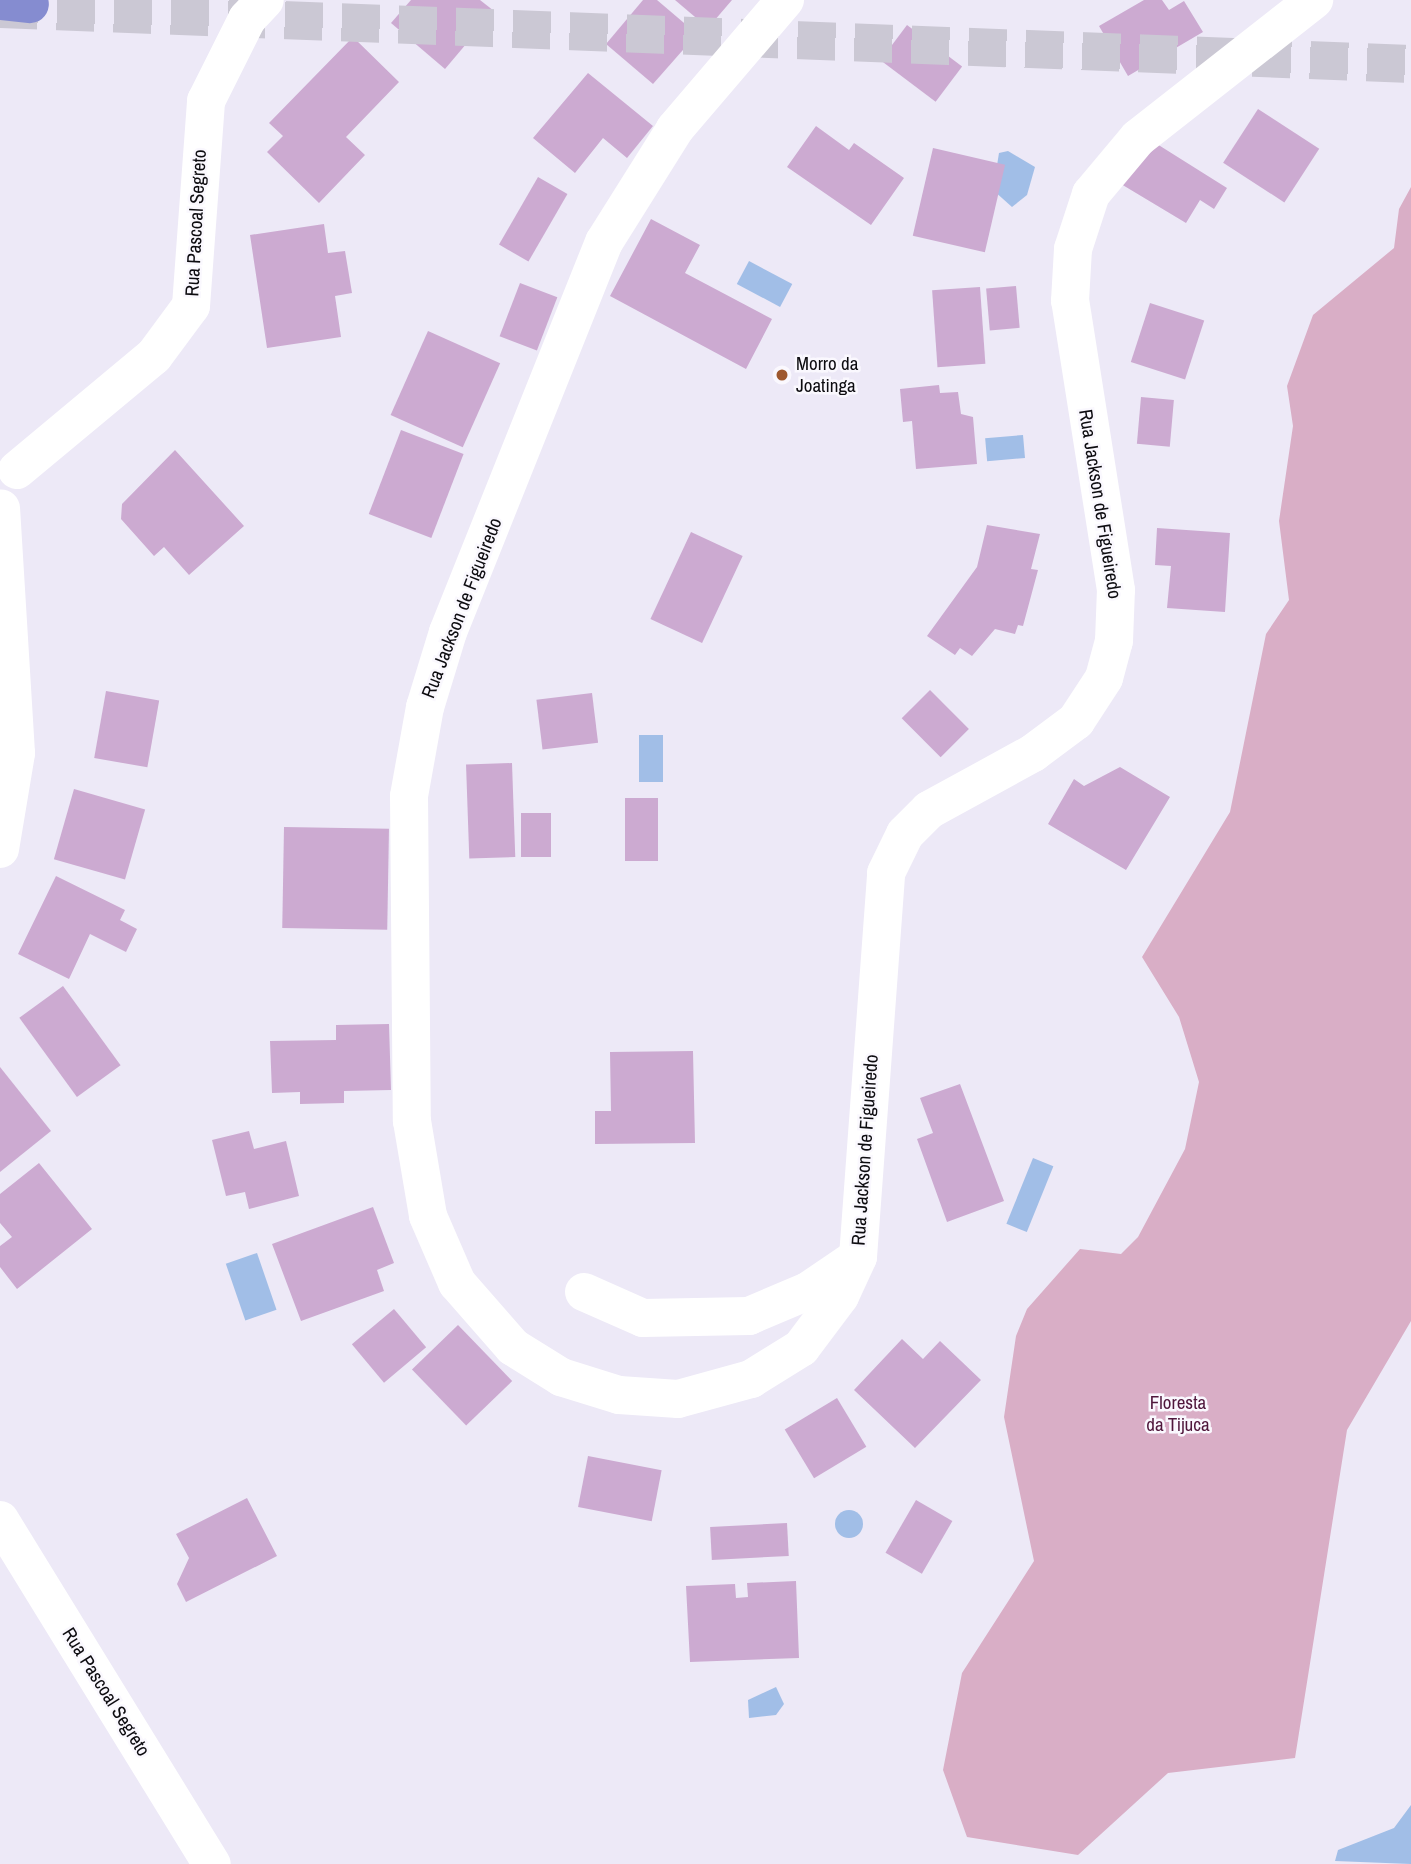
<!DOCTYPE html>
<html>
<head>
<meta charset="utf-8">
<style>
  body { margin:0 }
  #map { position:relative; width:1411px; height:1864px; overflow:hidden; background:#ede9f7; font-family:"Archivo Narrow",sans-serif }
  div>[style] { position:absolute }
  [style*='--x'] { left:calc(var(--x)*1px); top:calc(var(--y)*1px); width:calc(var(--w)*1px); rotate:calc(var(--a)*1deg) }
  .green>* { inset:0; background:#d9aec6 }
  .water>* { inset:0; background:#a1bee7; transform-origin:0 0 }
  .round { border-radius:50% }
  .building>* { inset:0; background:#ccaad1; transform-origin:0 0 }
  .highway-tunnel>* { height:38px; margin-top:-19px; transform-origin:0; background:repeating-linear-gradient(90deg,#cbc8d4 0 38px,transparent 0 57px) }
  .minor>* { height:38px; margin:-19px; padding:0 19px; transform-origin:19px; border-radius:19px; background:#fff }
  .highway>* { height:38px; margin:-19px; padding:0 19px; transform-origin:19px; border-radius:19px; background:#858cd0 }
  .dots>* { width:19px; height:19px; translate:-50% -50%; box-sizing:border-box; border:4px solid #faf8fe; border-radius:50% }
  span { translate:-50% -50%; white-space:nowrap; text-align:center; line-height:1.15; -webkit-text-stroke:5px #faf8fe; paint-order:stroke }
  .street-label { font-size:19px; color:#0d0c10 }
  .poi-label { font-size:19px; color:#0d0c10 }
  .left { translate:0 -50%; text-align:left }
  .park-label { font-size:19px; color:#50173c }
</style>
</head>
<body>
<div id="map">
  <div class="green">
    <i style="clip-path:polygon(1411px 187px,1411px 1321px,1347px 1430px,1295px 1758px,1168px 1773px,1078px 1855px,967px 1837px,943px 1770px,962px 1673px,1034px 1561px,1004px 1417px,1016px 1336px,1027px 1309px,1080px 1249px,1121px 1254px,1138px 1237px,1185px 1149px,1199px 1082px,1179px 1017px,1142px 957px,1230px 812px,1266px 634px,1289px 600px,1279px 521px,1293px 426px,1287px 386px,1313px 315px,1394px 248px,1399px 209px)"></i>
  </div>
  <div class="water">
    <i style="clip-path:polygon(1008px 151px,1035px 167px,1027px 195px,1012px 207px,993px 190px,999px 153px)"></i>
    <i style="left:749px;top:261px;width:49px;height:26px;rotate:28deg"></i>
    <i style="left:1023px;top:435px;width:23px;height:38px;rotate:85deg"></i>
    <i style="left:639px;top:735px;width:24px;height:47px"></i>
    <i style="left:1033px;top:1158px;width:22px;height:71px;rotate:22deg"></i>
    <i style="left:257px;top:1253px;width:60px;height:33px;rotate:71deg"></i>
    <i class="round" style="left:835px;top:1510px;width:28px;height:28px"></i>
    <i style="clip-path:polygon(776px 1687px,784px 1704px,776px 1715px,749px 1718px,748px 1700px)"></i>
    <i style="clip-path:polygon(1411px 1805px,1411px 1864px,1335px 1861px,1338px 1850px,1394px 1828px)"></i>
  </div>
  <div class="building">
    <i style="clip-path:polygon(411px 0,480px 0,494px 11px,445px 69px,391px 23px)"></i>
    <i style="clip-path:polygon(643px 0,657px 0,697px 34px,653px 84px,606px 44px)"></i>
    <i style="clip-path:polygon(675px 0,732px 0,708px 28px)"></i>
    <i style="clip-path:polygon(1144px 0,1162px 0,1169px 10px,1184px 1px,1203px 32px,1128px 76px,1099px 26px)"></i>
    <i style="left:907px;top:25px;width:69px;height:44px;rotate:37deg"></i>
    <i style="clip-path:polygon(353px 37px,399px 82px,346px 137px,365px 155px,319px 203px,267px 152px,283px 136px,269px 123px)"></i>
    <i style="clip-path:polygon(588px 73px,653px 126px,627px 158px,603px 138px,575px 173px,533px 138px)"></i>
    <i style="left:1258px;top:109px;width:73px;height:64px;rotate:33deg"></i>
    <i style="clip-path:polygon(816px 126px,849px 150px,854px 143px,904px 178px,871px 225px,787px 167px)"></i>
    <i style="clip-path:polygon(1149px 139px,1227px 188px,1214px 209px,1200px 200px,1186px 223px,1121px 184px)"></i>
    <i style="left:933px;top:148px;width:74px;height:90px;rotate:13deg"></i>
    <i style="left:538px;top:177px;width:34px;height:78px;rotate:30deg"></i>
    <i style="clip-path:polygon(651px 219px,700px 245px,685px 273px,772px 319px,746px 369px,610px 296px)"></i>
    <i style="clip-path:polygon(324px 224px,328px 253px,345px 251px,352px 293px,335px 296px,341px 337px,267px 348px,250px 235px)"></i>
    <i style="left:520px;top:283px;width:40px;height:57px;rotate:21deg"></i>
    <i style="left:1016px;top:286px;width:42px;height:30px;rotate:85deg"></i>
    <i style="left:980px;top:287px;width:77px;height:48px;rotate:86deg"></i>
    <i style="left:1150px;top:303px;width:57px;height:62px;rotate:18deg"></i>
    <i style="left:428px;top:331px;width:79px;height:92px;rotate:24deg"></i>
    <i style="clip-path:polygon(939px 385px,940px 393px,958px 392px,961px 414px,973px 417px,977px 464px,916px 469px,912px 421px,903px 422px,900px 389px)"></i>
    <i style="left:1141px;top:397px;width:33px;height:47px;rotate:5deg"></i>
    <i style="left:401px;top:430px;width:67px;height:90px;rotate:21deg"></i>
    <i style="clip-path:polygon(175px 450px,244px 526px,189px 575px,164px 547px,154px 556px,121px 519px,122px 504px)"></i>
    <i style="clip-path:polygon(987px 525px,1040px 534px,1031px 569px,1038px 570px,1023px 626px,1018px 625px,1015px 634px,995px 629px,972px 656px,960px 648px,955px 655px,927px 636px,977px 567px)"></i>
    <i style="clip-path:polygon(1157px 528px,1230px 533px,1225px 612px,1167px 608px,1171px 566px,1155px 565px)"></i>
    <i style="left:691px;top:532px;width:57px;height:96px;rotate:25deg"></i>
    <i style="left:930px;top:690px;width:55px;height:40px;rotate:45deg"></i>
    <i style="left:106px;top:691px;width:54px;height:68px;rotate:10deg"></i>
    <i style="left:592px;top:693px;width:50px;height:56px;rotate:83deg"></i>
    <i style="left:512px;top:763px;width:94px;height:46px;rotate:88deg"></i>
    <i style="clip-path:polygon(1120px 767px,1170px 797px,1126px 870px,1048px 824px,1074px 779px,1084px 786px)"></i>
    <i style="left:74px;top:789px;width:74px;height:73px;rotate:16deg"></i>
    <i style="left:625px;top:798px;width:33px;height:63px"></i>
    <i style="left:521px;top:813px;width:30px;height:44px"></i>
    <i style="left:284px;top:827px;width:105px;height:101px;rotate:1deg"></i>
    <i style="clip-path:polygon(56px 876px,125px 910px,120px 920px,137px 929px,126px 952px,90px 934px,69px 979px,18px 954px)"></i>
    <i style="left:63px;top:986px;width:98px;height:54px;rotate:54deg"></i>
    <i style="clip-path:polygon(389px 1024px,391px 1090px,344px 1091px,344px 1103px,300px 1104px,300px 1092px,272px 1093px,270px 1041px,336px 1040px,336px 1025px)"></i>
    <i style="clip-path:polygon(693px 1051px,695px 1143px,595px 1144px,595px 1111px,611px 1111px,610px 1052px)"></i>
    <i style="clip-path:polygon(0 1067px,51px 1131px,0 1172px)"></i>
    <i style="clip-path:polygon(960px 1084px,1004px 1201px,947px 1222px,917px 1139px,933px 1133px,920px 1098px)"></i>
    <i style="clip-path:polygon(249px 1131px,254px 1149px,286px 1141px,299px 1196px,249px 1209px,245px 1192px,226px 1196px,212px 1140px)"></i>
    <i style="clip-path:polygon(39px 1163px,92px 1229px,17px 1289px,0 1267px,0 1246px,12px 1237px,0 1223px,0 1194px)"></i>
    <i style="clip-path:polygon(373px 1207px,394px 1263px,377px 1270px,384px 1291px,301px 1321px,272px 1244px)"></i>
    <i style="left:394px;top:1309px;width:50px;height:55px;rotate:50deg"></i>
    <i style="left:458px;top:1325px;width:78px;height:64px;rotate:46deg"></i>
    <i style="clip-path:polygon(902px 1339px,923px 1359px,940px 1341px,981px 1380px,915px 1448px,854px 1390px)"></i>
    <i style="left:837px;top:1398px;width:57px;height:61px;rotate:59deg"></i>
    <i style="left:588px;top:1456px;width:75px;height:52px;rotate:11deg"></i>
    <i style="clip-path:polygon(247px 1498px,277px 1556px,186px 1602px,177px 1584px,189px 1558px,176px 1534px)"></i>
    <i style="left:916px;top:1500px;width:42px;height:61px;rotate:30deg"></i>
    <i style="left:787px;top:1523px;width:33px;height:77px;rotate:87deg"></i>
    <i style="clip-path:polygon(796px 1581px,799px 1658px,690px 1662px,686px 1586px,735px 1584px,736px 1598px,748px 1597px,747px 1583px)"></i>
  </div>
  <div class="highway-tunnel">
    <i style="--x:0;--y:9;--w:1412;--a:2.23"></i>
  </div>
  <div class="minor">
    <i style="--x:785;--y:0;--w:170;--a:130.5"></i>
    <i style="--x:675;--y:129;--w:133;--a:122.1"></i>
    <i style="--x:604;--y:242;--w:420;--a:111.8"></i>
    <i style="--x:448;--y:632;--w:78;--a:107"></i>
    <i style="--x:425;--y:707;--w:90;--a:100.2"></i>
    <i style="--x:409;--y:796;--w:325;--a:89.5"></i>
    <i style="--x:412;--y:1121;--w:96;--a:80.4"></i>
    <i style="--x:428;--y:1216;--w:73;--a:66.6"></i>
    <i style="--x:457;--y:1283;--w:85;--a:48.8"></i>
    <i style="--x:513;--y:1347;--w:57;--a:32"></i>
    <i style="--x:561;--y:1377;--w:61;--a:17.2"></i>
    <i style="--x:619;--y:1395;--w:59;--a:3.9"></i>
    <i style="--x:678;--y:1399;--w:76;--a:-15.3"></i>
    <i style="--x:751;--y:1379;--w:59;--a:-31.8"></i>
    <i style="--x:801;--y:1348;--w:65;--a:-53.1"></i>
    <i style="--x:840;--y:1296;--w:43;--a:-65.2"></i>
    <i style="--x:858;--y:1257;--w:385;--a:-85.8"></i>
    <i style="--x:886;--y:873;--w:43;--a:-64"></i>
    <i style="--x:905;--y:834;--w:34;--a:-45"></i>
    <i style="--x:929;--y:810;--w:119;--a:-28.7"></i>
    <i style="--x:1033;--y:753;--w:54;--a:-36.7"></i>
    <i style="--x:1076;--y:721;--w:51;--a:-56.9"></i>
    <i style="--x:1104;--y:678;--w:38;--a:-75"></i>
    <i style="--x:1114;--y:641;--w:51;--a:-87.8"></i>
    <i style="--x:1116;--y:590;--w:293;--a:-99"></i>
    <i style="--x:1070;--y:301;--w:52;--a:-86.7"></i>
    <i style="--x:1073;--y:249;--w:58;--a:-71.9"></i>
    <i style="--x:1091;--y:194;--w:73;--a:-50"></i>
    <i style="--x:1138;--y:138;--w:224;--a:-38.1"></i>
    <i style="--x:17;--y:470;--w:178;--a:-39.8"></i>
    <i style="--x:154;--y:356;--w:62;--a:-53.5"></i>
    <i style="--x:191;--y:306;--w:206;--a:-85.8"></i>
    <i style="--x:206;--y:101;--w:92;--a:-63.4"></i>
    <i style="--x:247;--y:19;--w:26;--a:-47"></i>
    <i style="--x:0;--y:849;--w:97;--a:-80.5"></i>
    <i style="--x:16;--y:753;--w:245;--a:-93.5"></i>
    <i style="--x:584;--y:1292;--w:64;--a:23.8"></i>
    <i style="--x:643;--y:1318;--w:106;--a:-1.1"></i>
    <i style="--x:749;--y:1316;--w:64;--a:-23"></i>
    <i style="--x:808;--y:1291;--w:57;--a:-34.2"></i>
    <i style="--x:0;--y:1520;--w:404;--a:58.4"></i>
  </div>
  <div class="highway">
    <i style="--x:0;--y:1;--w:30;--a:6"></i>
  </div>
  <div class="dots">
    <i style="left:782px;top:375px;background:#9e582e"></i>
  </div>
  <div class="street-label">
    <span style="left:196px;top:223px;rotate:-87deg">Rua Pascoal Segreto</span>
    <span style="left:1100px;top:504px;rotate:81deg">Rua Jackson de Figueiredo</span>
    <span style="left:462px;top:608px;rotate:-69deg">Rua Jackson de Figueiredo</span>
    <span style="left:865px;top:1150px;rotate:-86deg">Rua Jackson de Figueiredo</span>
    <span style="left:106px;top:1692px;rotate:58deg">Rua Pascoal Segreto</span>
  </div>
  <div class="poi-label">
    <span class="left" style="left:796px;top:375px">Morro da<br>Joatinga</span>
  </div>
  <div class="park-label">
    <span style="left:1178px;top:1414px">Floresta<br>da Tijuca</span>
  </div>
</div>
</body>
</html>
